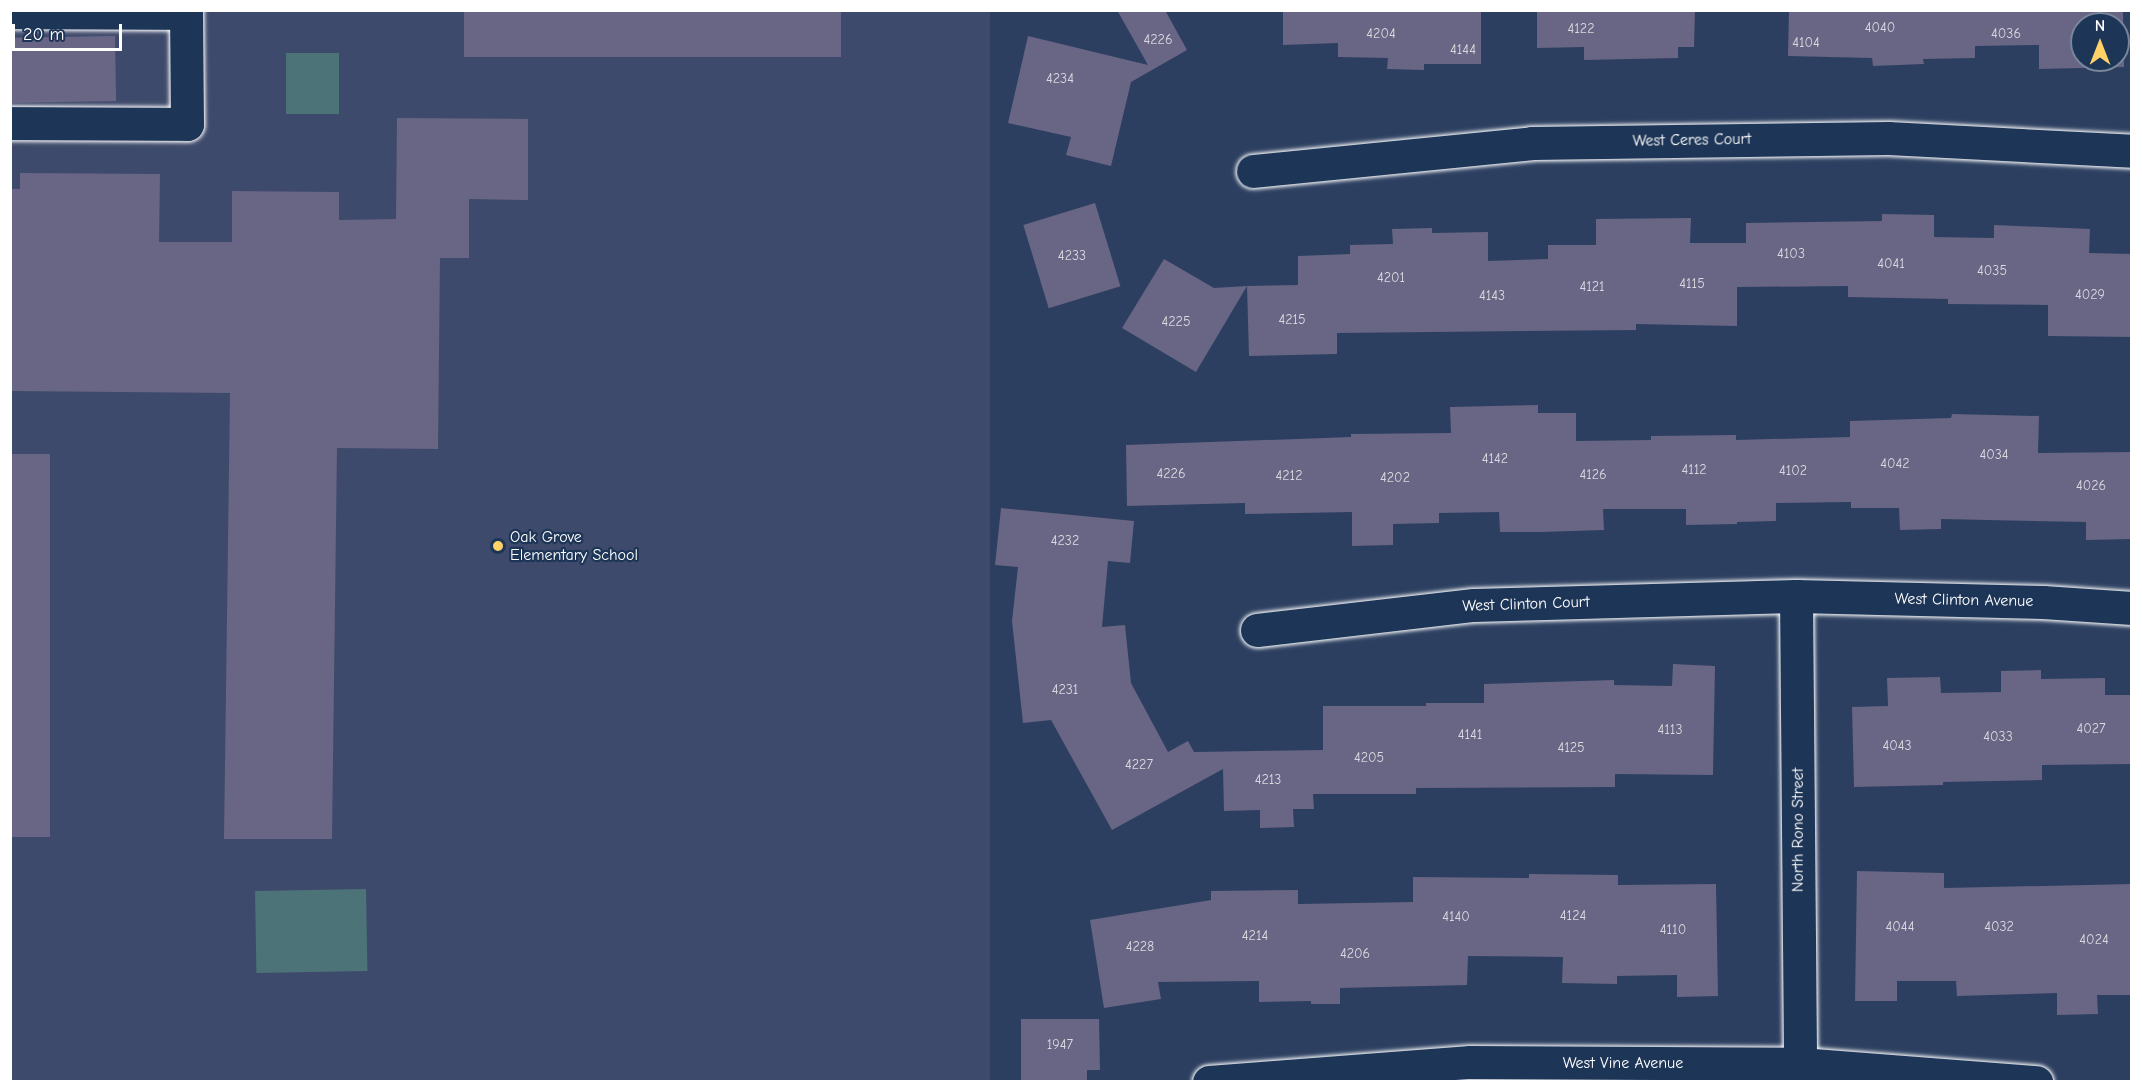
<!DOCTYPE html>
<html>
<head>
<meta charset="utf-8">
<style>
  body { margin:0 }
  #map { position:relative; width:2142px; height:1092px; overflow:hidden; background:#2c3f60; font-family:"Comic Neue",sans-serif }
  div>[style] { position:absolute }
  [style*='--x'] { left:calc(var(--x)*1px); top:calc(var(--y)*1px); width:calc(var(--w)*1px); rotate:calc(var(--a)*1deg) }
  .built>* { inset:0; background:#3e4a6b; transform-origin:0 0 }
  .green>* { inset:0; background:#4c7377; transform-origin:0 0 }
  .building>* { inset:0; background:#696584; transform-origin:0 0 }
  .roads { filter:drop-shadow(0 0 2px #fff) drop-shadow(0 0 2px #fff) }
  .minor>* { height:33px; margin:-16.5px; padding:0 16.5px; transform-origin:16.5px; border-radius:16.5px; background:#1d3557 }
  .dots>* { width:16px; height:16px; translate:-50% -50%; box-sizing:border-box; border:3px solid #1d3557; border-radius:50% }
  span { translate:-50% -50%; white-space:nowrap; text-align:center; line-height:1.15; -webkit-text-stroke:4.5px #1d3557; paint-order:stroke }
  .number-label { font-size:14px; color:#dad8e0 }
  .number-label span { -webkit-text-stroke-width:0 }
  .street-label { font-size:16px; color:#fff }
  .poi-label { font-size:16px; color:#fff }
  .left { translate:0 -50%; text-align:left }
  .frame { position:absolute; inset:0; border:12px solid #fff; pointer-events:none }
  .north { position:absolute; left:2070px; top:12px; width:60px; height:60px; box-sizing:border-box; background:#1d3557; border:2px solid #77869a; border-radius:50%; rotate:0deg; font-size:16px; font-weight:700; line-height:24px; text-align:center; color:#fff }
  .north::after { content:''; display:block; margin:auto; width:21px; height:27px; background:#ffd166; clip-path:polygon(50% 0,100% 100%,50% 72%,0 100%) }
  .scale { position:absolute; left:12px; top:24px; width:110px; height:27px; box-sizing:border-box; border:3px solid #fff; border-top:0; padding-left:8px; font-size:18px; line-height:21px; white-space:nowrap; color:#fff; -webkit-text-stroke:4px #1d3557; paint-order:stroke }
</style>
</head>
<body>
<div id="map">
  <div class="built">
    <i style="left:10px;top:11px;width:980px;height:1070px"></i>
  </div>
  <div class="green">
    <i style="left:286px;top:53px;width:53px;height:61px"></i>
    <i style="left:366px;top:889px;width:82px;height:111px;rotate:89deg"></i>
  </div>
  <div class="building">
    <i style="left:464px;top:10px;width:377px;height:47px"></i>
    <i style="clip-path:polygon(1117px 10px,1165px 10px,1187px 50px,1131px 82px,1111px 166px,1066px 155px,1071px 137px,1008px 123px,1028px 36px,1148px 65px)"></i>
    <i style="clip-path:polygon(1283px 10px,1481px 10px,1481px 64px,1424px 64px,1424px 70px,1387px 69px,1388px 58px,1338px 57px,1338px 43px,1283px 45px)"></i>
    <i style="clip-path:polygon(1537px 10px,1695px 10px,1694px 47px,1678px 47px,1678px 58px,1584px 60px,1584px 47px,1537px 48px)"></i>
    <i style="clip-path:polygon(evenodd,1789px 10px,2123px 10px,2124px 67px,2039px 69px,2039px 45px,1975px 46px,1975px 58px,1923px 59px,1924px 64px,1873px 66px,1872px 58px,1788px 56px,1789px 10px,2082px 24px,2118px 24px,2118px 60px,2082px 60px,2082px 24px)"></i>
    <i style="left:115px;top:36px;width:65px;height:105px;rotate:89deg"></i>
    <i style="clip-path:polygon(397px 118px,528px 119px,528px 200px,469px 199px,469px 258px,440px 258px,438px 449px,337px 448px,332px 839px,224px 839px,230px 393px,10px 391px,10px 189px,20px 189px,20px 173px,160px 174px,159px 242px,232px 242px,232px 191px,339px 192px,339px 220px,396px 219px)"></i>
    <i style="left:1095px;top:203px;width:87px;height:75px;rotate:73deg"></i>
    <i style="clip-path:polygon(1882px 214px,1934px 215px,1934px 237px,1994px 238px,1994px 225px,2090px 229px,2089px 253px,2132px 254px,2132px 337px,2048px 336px,2048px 305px,1948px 304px,1948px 299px,1848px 297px,1848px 286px,1737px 287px,1737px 326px,1636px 324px,1636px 330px,1337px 333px,1337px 354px,1249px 356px,1247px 286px,1298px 285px,1298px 256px,1350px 254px,1350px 245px,1393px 244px,1392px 229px,1432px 228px,1432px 233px,1488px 232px,1488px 261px,1548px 259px,1548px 245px,1596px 245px,1596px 219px,1691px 218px,1690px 243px,1746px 243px,1746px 223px,1882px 221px)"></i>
    <i style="clip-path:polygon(1164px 259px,1214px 288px,1247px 286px,1196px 372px,1122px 328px)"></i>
    <i style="clip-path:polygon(1538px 405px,1538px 413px,1576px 413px,1576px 441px,1651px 440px,1651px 436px,1736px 435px,1736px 440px,1850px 437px,1850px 421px,1951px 418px,1952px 414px,2039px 416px,2038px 453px,2132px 452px,2132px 539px,2086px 540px,2086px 522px,1941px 519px,1941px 529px,1900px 530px,1899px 508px,1851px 508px,1851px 502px,1776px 503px,1776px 521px,1737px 522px,1737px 524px,1686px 525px,1686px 509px,1603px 509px,1604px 530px,1540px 532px,1500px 532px,1499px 512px,1439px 513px,1439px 523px,1393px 524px,1393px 545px,1352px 546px,1352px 512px,1245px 514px,1245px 503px,1127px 506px,1126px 445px,1351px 437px,1351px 434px,1451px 433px,1450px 407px)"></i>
    <i style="left:10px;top:454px;width:40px;height:383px"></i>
    <i style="clip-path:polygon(1001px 508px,1134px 521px,1130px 563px,1108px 561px,1102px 627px,1125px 625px,1131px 683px,1168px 752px,1188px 741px,1194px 752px,1323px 750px,1323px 706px,1426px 706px,1426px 703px,1484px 703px,1484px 684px,1614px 680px,1614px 685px,1672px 686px,1673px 664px,1715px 666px,1713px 775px,1615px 774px,1615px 787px,1416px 788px,1416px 794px,1313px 794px,1314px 809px,1293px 809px,1294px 827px,1260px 828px,1260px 810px,1224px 811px,1223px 769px,1112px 830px,1051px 720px,1023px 723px,1012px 621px,1018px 567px,995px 565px)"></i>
    <i style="clip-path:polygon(2041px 670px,2041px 679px,2105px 678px,2105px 695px,2132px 695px,2132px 764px,2042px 765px,2042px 780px,1943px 782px,1943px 785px,1854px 787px,1852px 707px,1888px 706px,1887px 678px,1940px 677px,1941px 693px,2001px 692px,2001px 671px)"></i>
    <i style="clip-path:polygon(1857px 871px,1944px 873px,1944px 888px,2132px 884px,2132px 995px,2097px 995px,2098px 1014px,2057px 1015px,2057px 993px,1957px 996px,1956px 981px,1897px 981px,1897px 1001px,1855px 1001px)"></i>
    <i style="clip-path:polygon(1529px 874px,1618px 875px,1618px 885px,1716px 884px,1718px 996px,1677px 997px,1677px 975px,1617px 976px,1617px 984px,1562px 983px,1563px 957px,1468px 956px,1467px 985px,1340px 988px,1340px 1004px,1311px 1004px,1311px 1001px,1259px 1002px,1259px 981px,1158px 982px,1161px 999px,1104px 1008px,1090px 920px,1211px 900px,1211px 891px,1298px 890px,1298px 904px,1413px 902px,1413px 877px,1529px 878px)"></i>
    <i style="clip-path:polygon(1021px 1019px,1099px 1019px,1100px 1070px,1087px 1070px,1087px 1082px,1021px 1082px)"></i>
  </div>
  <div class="roads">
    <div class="minor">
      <i style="--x:10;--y:12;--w:176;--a:0.3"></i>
      <i style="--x:10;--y:123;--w:177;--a:0.3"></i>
      <i style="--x:187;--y:124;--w:114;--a:-90.5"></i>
      <i style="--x:1253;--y:171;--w:280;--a:-5.7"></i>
      <i style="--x:1532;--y:143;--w:356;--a:-0.8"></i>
      <i style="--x:1888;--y:138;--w:244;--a:3"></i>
      <i style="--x:1796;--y:596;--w:468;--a:89.5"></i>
      <i style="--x:1257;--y:630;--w:218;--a:-6.6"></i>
      <i style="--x:1474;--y:605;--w:322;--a:-1.6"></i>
      <i style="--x:1796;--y:596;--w:247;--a:1.4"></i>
      <i style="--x:2043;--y:602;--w:89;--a:3.9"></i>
      <i style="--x:1209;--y:1082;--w:262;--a:-4.4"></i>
      <i style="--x:1470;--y:1062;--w:330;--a:0.3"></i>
      <i style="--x:1800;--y:1064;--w:237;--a:4.4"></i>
    </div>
  </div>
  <div class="dots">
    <i style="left:498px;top:546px;background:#ffd166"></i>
  </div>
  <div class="number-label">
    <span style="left:1880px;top:28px">4040</span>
    <span style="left:1581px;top:29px">4122</span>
    <span style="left:1381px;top:34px">4204</span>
    <span style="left:2006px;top:34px">4036</span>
    <span style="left:1158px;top:40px">4226</span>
    <span style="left:1806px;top:43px">4104</span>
    <span style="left:1463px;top:50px">4144</span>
    <span style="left:1060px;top:79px">4234</span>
    <span style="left:1791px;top:254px">4103</span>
    <span style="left:1072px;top:256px">4233</span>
    <span style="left:1891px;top:264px">4041</span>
    <span style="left:1992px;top:271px">4035</span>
    <span style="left:1391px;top:278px">4201</span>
    <span style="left:1692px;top:284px">4115</span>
    <span style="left:1592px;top:287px">4121</span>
    <span style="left:2090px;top:295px">4029</span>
    <span style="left:1492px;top:296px">4143</span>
    <span style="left:1292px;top:320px">4215</span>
    <span style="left:1176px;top:322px">4225</span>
    <span style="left:1994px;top:455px">4034</span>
    <span style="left:1495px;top:459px">4142</span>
    <span style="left:1895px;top:464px">4042</span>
    <span style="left:1694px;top:470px">4112</span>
    <span style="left:1793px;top:471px">4102</span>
    <span style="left:1171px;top:474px">4226</span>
    <span style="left:1593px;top:475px">4126</span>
    <span style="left:1289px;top:476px">4212</span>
    <span style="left:1395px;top:478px">4202</span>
    <span style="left:2091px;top:486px">4026</span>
    <span style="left:1065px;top:541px">4232</span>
    <span style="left:1065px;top:690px">4231</span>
    <span style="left:2091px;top:729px">4027</span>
    <span style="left:1670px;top:730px">4113</span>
    <span style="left:1470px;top:735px">4141</span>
    <span style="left:1998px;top:737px">4033</span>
    <span style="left:1897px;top:746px">4043</span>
    <span style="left:1571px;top:748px">4125</span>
    <span style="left:1369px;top:758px">4205</span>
    <span style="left:1139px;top:765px">4227</span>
    <span style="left:1268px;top:780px">4213</span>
    <span style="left:1573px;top:916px">4124</span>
    <span style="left:1456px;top:917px">4140</span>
    <span style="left:1900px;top:927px">4044</span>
    <span style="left:1999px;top:927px">4032</span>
    <span style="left:1673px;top:930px">4110</span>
    <span style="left:1255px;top:936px">4214</span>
    <span style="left:2094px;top:940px">4024</span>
    <span style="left:1140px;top:947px">4228</span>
    <span style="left:1355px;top:954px">4206</span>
    <span style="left:1060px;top:1045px">1947</span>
  </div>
  <div class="street-label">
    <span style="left:1692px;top:140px;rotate:-1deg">West Ceres Court</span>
    <span style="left:1964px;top:600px;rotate:1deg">West Clinton Avenue</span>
    <span style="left:1526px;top:604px;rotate:-2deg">West Clinton Court</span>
    <span style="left:1798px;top:830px;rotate:-90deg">North Rono Street</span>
    <span style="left:1623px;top:1063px">West Vine Avenue</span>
  </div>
  <div class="poi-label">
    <span class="left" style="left:510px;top:546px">Oak Grove<br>Elementary School</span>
  </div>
  <div class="frame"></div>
  <div class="north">N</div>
  <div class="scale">20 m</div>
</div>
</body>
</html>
